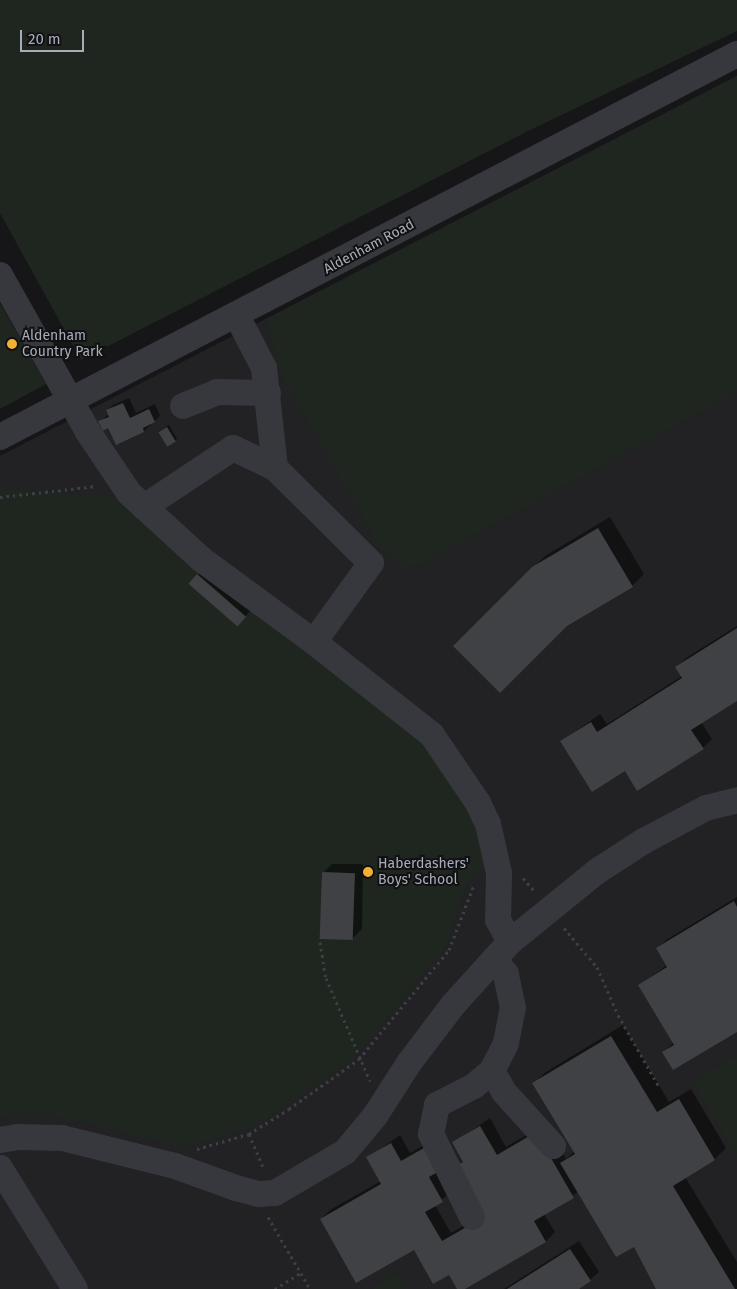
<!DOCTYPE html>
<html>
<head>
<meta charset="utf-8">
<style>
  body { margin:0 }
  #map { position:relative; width:737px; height:1289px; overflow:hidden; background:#161618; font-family:"Fira Sans",sans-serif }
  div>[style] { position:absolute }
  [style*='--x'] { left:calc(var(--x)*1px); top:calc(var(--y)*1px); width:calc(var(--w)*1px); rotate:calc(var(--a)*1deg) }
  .built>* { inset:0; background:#222225 }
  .green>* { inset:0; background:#1e261f }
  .shadow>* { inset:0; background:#0007 }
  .building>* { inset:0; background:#404145; transform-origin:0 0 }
  .path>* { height:3px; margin-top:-1.5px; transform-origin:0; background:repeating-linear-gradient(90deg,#3d3f44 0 2.5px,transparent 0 6.5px) }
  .minor>* { height:26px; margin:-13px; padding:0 13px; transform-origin:13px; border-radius:13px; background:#37383d }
  .dots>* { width:14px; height:14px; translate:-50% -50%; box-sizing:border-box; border:2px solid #111113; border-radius:50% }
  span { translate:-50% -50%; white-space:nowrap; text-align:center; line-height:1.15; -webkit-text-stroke:4px #111113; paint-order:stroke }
  .street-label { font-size:14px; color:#a8adb8 }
  .poi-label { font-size:14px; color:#a8adb8 }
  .left { translate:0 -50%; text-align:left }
  .scale { position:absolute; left:20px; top:30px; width:64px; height:22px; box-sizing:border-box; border:2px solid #a8adb8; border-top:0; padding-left:6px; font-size:15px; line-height:18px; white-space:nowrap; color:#a8adb8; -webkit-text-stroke:4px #111113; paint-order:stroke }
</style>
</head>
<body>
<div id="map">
  <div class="built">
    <i style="clip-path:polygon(737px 76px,737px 1289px,0 1289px,0 456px)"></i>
  </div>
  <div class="green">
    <i style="clip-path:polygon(0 0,737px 0,737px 31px,526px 132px,81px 360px,0 213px)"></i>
    <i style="clip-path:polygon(737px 76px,737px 392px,419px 565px,403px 568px,382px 550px,282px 377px,266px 319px)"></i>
    <i style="clip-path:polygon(0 303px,46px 384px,0 409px)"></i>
    <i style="clip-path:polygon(0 489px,109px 496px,393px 712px,437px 753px,463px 791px,490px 867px,478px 872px,468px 883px,457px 906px,448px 944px,353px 1059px,255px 1126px,197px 1144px,174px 1145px,44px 1113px,12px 1112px,0 1117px)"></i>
    <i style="clip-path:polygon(737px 1055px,737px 1155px,693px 1082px)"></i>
    <i style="clip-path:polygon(397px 1273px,407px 1289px,371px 1289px)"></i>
  </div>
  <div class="shadow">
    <i style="clip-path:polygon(129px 398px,136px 413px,155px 404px,160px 416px,144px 431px,100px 422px,109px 414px,107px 411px,113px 405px)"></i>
    <i style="clip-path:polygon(169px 425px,177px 439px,175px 441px,160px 431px)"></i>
    <i style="clip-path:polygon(610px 517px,644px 574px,632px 586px,567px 625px,455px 646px,545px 556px)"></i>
    <i style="clip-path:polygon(204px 569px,251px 610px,244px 618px,190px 583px)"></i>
    <i style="clip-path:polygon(737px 626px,737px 699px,701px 722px,712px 739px,703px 748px,625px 770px,562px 741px,600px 714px,607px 724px,682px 676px,677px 667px,686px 658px)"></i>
    <i style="clip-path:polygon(332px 864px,363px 864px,362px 929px,353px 938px,323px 873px)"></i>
    <i style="clip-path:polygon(737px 897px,737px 1030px,664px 1052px,673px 1043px,640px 985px,667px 965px,657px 949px,666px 940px)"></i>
    <i style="clip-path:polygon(623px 1025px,669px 1102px,691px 1089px,726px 1148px,715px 1159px,685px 1177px,737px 1262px,737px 1289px,660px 1289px,635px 1245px,578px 1192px,544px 1214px,555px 1232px,546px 1241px,463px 1289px,458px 1289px,449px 1273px,414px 1249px,321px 1219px,330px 1210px,381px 1181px,368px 1158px,400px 1135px,410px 1153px,440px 1136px,451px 1192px,435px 1205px,451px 1233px,484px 1214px,457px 1167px,464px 1160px,454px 1143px,490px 1118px,506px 1147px,546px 1124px,566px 1159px,575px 1151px,534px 1083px,546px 1072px)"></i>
    <i style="clip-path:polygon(579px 1241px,599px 1272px,590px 1280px,577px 1289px,504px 1289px)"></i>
  </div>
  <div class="building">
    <i style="clip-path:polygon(123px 403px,130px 418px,149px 409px,155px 422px,143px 428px,144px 432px,116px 445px,108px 428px,103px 431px,98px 421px,109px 417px,106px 410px)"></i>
    <i style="left:167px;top:427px;width:17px;height:10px;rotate:59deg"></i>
    <i style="clip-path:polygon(598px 528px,633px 587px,567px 626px,500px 693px,453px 646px,532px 567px)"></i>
    <i style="left:197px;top:574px;width:65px;height:13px;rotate:41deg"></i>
    <i style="clip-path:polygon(737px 628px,737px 701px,691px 730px,704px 749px,637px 791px,625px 771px,592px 792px,560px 741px,591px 722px,597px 732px,682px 678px,675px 667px)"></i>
    <i style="left:322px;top:872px;width:33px;height:67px;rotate:2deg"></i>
    <i style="clip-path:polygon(734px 901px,737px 907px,737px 1032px,673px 1070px,662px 1052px,674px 1045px,638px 985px,667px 967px,656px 948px)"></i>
    <i style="clip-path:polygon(611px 1036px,657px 1112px,679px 1099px,715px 1160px,673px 1186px,735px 1289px,656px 1289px,634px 1247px,616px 1257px,560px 1163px,575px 1154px,532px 1083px)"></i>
    <i style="clip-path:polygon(480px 1126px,497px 1155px,536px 1132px,574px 1198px,534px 1221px,546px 1242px,465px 1289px,457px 1289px,449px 1275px,433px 1284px,414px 1250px,356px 1283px,320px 1219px,381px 1184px,366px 1157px,391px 1143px,401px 1161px,431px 1144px,444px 1168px,429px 1177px,443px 1202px,425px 1212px,442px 1241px,484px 1217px,455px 1166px,463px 1162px,452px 1142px)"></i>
    <i style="clip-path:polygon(570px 1249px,591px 1281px,579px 1289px,507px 1289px)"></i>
  </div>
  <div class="path">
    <i style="--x:0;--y:497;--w:97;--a:-6.5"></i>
    <i style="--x:523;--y:878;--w:18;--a:49"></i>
    <i style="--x:564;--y:928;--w:51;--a:49.8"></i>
    <i style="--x:597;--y:967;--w:52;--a:66.4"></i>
    <i style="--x:618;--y:1015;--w:81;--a:60.3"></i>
    <i style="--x:320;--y:942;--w:36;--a:81"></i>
    <i style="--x:326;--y:978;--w:112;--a:66.9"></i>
    <i style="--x:249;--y:1134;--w:39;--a:67"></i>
    <i style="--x:197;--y:1149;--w:54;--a:-16.1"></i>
    <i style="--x:249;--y:1134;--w:47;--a:-32"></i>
    <i style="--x:289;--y:1109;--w:86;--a:-35.5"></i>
    <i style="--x:359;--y:1059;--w:141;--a:-50.5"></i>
    <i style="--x:449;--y:950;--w:70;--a:-69"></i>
    <i style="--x:268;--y:1217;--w:83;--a:59.7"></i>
    <i style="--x:275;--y:1289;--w:31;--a:-32"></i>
  </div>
  <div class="minor">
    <i style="--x:0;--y:275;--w:180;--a:60.7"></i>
    <i style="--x:88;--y:432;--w:73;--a:56.1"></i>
    <i style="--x:129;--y:493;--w:98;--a:42.5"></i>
    <i style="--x:201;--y:559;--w:140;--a:36.3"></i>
    <i style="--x:314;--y:642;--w:150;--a:38.2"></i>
    <i style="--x:432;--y:735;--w:82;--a:55.9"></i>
    <i style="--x:478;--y:803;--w:23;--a:65"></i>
    <i style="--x:488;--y:824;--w:50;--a:77.3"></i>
    <i style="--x:499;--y:873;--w:47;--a:91.2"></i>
    <i style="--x:498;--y:920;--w:25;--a:61"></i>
    <i style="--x:237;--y:316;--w:59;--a:62.6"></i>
    <i style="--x:264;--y:368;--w:101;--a:83.7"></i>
    <i style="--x:275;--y:468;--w:135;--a:44.7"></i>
    <i style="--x:371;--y:563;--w:97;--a:125.8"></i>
    <i style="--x:183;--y:406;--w:37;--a:-22"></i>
    <i style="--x:217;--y:392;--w:51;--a:1.1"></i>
    <i style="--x:0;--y:437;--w:831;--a:-27.46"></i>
    <i style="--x:144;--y:507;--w:107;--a:-33.5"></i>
    <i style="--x:233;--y:448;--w:47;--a:25.5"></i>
    <i style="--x:492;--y:1071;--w:24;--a:60"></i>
    <i style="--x:504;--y:1092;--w:73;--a:47.8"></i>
    <i style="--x:0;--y:1140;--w:18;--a:-9"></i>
    <i style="--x:18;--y:1137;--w:44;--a:1.3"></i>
    <i style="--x:62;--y:1138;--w:116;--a:13.9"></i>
    <i style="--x:175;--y:1166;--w:65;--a:19.8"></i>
    <i style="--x:236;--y:1188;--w:24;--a:15"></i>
    <i style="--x:259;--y:1194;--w:16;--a:-4"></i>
    <i style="--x:275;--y:1193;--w:81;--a:-30.4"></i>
    <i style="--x:345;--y:1152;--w:47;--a:-50.2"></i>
    <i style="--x:375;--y:1116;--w:63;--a:-57.3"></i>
    <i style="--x:409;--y:1063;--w:73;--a:-52.8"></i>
    <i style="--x:453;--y:1005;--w:85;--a:-47.9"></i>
    <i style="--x:510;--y:942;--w:111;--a:-39.1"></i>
    <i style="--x:596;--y:872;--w:57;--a:-32.9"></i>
    <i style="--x:644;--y:841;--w:70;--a:-28"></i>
    <i style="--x:706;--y:808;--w:32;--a:-14"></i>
    <i style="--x:0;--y:1168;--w:142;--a:58.2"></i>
    <i style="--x:472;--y:1217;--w:93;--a:-116.3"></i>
    <i style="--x:431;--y:1134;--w:30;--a:-78"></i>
    <i style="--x:437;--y:1105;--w:42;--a:-27.2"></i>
    <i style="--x:474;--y:1086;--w:23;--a:-40"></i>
    <i style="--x:492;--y:1071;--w:31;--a:-63"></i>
    <i style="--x:506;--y:1043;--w:36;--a:-79"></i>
    <i style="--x:513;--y:1008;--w:35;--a:-102"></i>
    <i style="--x:506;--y:974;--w:19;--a:-129"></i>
  </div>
  <div class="dots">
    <i style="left:12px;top:344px;background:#f2b134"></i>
    <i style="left:368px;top:872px;background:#f2b134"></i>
  </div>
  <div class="street-label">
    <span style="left:369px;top:247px;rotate:-28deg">Aldenham Road</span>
  </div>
  <div class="poi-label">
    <span class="left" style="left:22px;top:344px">Aldenham<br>Country Park</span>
    <span class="left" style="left:378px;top:872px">Haberdashers'<br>Boys' School</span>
  </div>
  <div class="scale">20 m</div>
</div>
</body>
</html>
